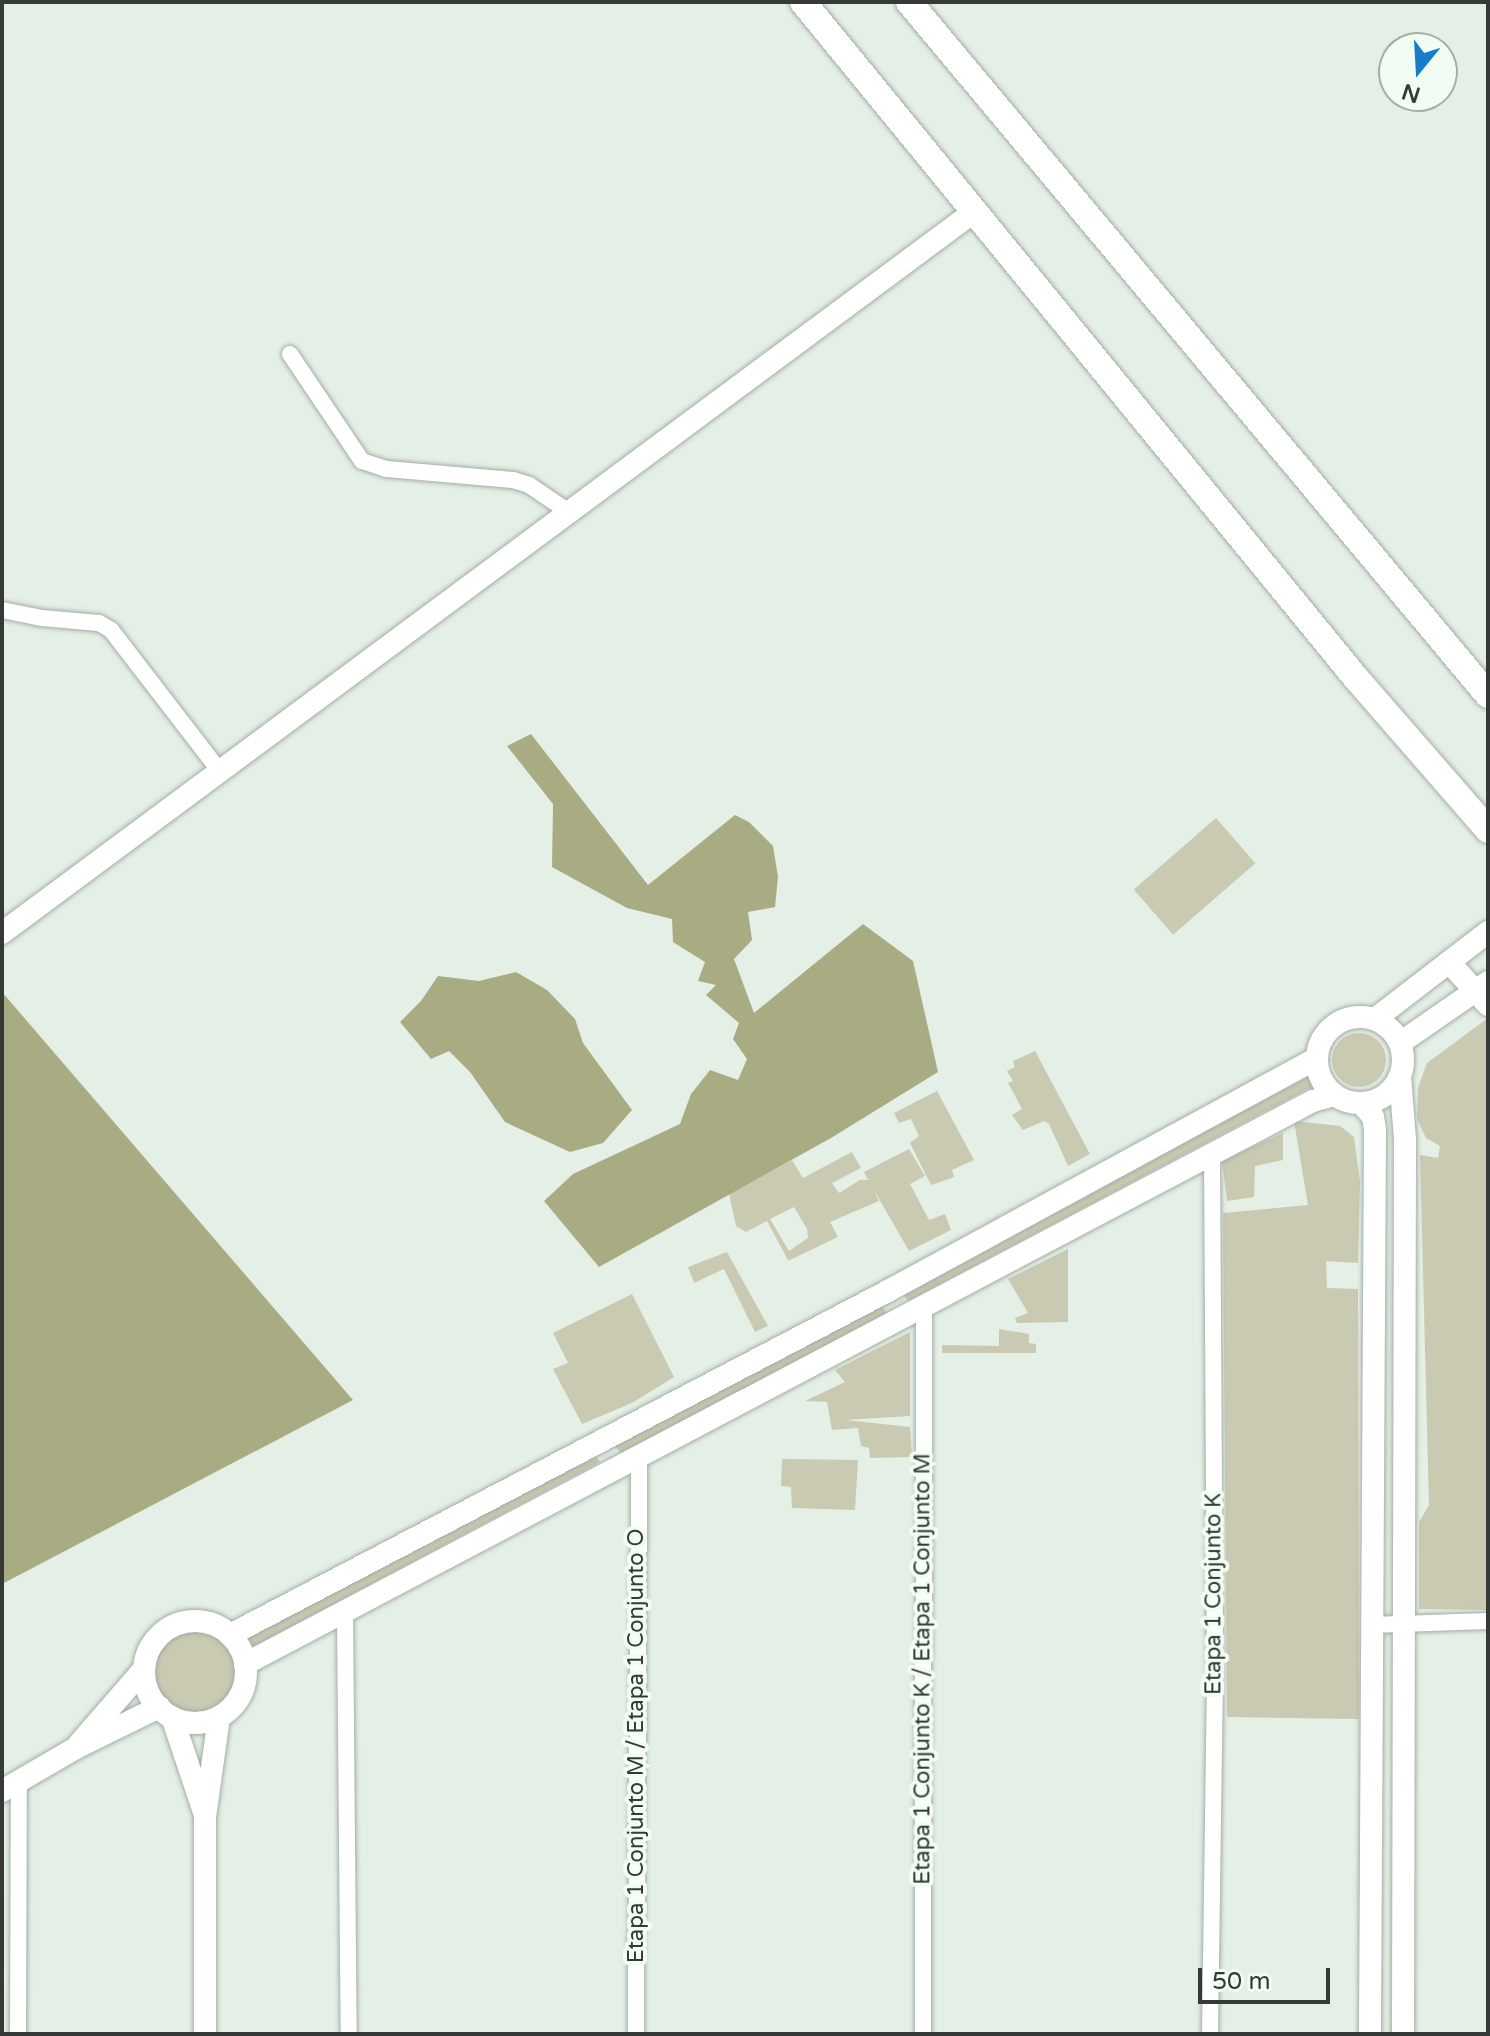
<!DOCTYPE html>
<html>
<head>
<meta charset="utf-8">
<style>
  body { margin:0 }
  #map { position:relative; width:1490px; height:2036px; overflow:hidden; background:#e4efe5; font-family:"Varela Round",sans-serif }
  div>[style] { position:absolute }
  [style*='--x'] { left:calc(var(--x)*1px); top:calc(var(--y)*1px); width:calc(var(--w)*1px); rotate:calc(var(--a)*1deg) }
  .green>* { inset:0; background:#c9cab1; transform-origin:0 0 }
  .round { border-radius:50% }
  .forest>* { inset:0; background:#a9ab83 }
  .roads { filter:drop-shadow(0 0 2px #a4aea5) drop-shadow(0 0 2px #a4aea5) }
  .street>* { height:16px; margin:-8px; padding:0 8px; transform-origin:8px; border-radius:8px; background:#fff }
  .secondary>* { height:22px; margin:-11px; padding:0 11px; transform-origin:11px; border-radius:11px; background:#fff }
  .secondary>.ring { margin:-11px; padding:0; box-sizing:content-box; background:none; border:22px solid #fff; border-radius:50% }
  .primary>* { height:26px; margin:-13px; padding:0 13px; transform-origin:13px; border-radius:13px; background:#fff }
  span { translate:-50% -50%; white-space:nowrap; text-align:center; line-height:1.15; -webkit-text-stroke:8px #f1fcf2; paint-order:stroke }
  .street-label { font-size:22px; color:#353a36 }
  .frame { position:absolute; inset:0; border:4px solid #353a36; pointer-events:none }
  .north { position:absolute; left:1378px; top:32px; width:80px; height:80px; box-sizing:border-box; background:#f1fcf2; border:2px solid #a6aea7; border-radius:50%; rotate:198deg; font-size:22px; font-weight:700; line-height:32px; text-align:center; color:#353a36 }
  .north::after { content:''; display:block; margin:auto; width:28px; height:36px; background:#167ec9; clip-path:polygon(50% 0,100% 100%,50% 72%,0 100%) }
  .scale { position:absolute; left:1198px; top:1968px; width:132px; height:36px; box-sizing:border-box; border:4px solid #353a36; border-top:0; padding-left:10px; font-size:24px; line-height:28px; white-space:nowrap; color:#353a36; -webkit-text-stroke:6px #f1fcf2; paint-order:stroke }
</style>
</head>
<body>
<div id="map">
  <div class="green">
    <i style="left:1216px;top:818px;width:60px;height:109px;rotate:49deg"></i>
    <i style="clip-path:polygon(1488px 1018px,1488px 1610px,1419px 1609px,1419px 1522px,1429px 1505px,1420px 1155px,1438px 1158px,1440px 1146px,1426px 1138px,1417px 1119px,1418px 1088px,1427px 1063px)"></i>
    <i class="round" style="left:1332px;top:1033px;width:54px;height:54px"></i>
    <i style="clip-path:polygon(1035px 1051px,1090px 1154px,1068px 1166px,1049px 1124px,1044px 1121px,1023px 1130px,1012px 1115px,1022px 1109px,1008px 1083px,1013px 1081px,1007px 1071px,1015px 1067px,1013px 1061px)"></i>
    <i style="clip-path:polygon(1310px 1076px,1315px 1085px,908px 1301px,901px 1290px)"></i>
    <i style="clip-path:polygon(937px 1091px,974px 1160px,952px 1170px,954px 1177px,931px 1185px,910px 1143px,919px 1136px,911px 1119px,899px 1123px,894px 1113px)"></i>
    <i style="clip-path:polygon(1294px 1121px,1340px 1126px,1354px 1137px,1360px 1182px,1358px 1263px,1326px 1261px,1327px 1288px,1358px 1289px,1359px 1719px,1227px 1717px,1223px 1213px,1308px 1205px)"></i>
    <i style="clip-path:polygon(1283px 1133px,1283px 1160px,1255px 1166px,1254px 1197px,1227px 1201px,1222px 1161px)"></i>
    <i style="clip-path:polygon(evenodd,909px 1149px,925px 1176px,910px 1184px,929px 1220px,945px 1214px,951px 1230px,909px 1251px,874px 1190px,879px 1201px,830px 1222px,838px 1237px,792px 1259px,788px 1260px,767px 1221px,746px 1232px,736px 1226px,729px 1194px,792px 1160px,803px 1178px,852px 1152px,861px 1168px,832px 1183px,839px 1193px,860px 1180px,868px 1180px,864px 1172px,909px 1149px,794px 1207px,807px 1229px,808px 1238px,789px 1251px,770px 1219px,794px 1207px)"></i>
    <i style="clip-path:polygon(1068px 1249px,1068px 1322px,1017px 1323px,1015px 1318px,1028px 1313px,1008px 1279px)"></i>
    <i style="clip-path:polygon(727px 1252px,743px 1281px,768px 1326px,755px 1332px,724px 1269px,694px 1283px,688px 1267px)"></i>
    <i style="clip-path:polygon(632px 1294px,674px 1377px,632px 1403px,582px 1424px,553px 1369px,568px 1363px,553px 1333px)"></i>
    <i style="clip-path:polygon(881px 1302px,886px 1313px,829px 1345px,621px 1453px,615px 1446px)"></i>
    <i style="clip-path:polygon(999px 1329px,1029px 1334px,1029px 1343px,1036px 1344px,1036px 1353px,942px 1353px,942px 1345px,999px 1346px)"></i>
    <i style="clip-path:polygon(910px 1332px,910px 1416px,846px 1420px,910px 1427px,912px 1457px,870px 1458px,869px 1448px,861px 1446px,858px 1428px,832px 1430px,827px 1402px,805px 1401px,845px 1382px,835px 1370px)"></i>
    <i style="clip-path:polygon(595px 1455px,600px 1462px,253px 1647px,247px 1637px)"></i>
    <i style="clip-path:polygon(782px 1459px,858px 1460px,855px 1510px,792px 1508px,791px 1487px,781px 1486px)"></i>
    <i class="round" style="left:155px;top:1632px;width:80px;height:80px"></i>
  </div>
  <div class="forest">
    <i style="clip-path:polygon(531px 734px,648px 885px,735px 815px,749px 822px,773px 846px,778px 877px,775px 907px,748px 912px,752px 940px,734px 959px,754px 1013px,863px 924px,913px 961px,938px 1072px,831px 1138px,599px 1267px,544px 1201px,573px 1174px,680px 1124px,691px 1094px,710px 1070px,738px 1080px,747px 1059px,733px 1039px,739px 1023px,706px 995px,716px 985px,698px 981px,705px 962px,673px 942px,672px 919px,627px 908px,552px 867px,553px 804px,507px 746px)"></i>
    <i style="clip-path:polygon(516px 972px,547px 990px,575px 1019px,583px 1043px,632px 1110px,603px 1143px,570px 1152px,505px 1122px,470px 1072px,449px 1051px,431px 1059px,400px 1022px,421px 1001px,438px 976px,479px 981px)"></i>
    <i style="clip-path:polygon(2px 992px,353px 1400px,2px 1584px)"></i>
  </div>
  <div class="roads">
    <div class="street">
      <i style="--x:290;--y:354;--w:129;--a:56.1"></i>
      <i style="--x:362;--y:461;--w:26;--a:18"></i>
      <i style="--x:387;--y:469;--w:126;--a:5"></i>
      <i style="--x:513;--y:480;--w:17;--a:17"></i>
      <i style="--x:529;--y:485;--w:48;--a:34"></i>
      <i style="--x:2;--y:610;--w:41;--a:11.3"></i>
      <i style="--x:42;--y:618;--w:57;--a:5"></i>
      <i style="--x:99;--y:623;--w:14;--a:30"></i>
      <i style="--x:111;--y:630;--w:175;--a:52.4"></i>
      <i style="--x:345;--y:1612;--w:422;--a:89.5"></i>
      <i style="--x:1371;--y:1625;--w:117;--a:-2"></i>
      <i style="--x:18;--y:2034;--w:252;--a:-89.8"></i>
      <i style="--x:636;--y:2034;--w:576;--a:-89.7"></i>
      <i style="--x:923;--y:2034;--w:729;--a:-89.92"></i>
      <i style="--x:1210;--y:2034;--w:375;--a:-89.2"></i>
      <i style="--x:1215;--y:1659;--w:505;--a:-90.34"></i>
    </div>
    <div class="secondary">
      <i style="--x:2;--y:933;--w:1212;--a:-36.58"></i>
      <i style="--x:1449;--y:962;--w:58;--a:47.8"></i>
      <i class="ring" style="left:1317px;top:1017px;width:64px;height:64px"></i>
      <i style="--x:1375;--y:1019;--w:143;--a:-37.6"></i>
      <i style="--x:1400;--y:1043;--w:107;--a:-34.7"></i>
      <i style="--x:1400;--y:1076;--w:64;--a:85.5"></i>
      <i style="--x:1405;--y:1140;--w:894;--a:90.13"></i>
      <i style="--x:1361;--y:1103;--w:18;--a:49"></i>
      <i style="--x:1373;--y:1117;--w:13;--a:81"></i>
      <i style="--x:1375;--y:1130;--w:904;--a:90.32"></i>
      <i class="ring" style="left:144px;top:1621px;width:80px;height:80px"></i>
      <i style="--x:230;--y:1635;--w:742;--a:-27.6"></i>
      <i style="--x:888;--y:1291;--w:487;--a:-28.5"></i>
      <i style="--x:245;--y:1664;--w:1207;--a:-27.8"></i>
      <i style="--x:1313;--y:1101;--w:22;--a:-16"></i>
      <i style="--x:172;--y:1717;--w:100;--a:71.4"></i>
      <i style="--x:79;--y:1744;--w:99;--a:-49.1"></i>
      <i style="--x:2;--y:1791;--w:86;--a:-30.2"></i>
      <i style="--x:76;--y:1748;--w:93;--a:-26.3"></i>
      <i style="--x:205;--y:2034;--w:217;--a:-90"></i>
      <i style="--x:205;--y:1817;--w:101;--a:-82"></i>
    </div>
    <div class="primary">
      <i style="--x:803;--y:2;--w:873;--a:50.72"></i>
      <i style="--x:1356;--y:678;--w:201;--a:49"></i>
      <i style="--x:909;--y:2;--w:903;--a:50.12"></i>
    </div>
  </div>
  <div class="street-label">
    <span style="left:1214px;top:1594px;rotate:-90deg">Etapa 1 Conjunto K</span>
    <span style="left:923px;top:1669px;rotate:-90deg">Etapa 1 Conjunto K / Etapa 1 Conjunto M</span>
    <span style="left:637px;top:1746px;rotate:-90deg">Etapa 1 Conjunto M / Etapa 1 Conjunto O</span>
  </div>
  <div class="frame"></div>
  <div class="north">N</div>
  <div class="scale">50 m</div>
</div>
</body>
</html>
